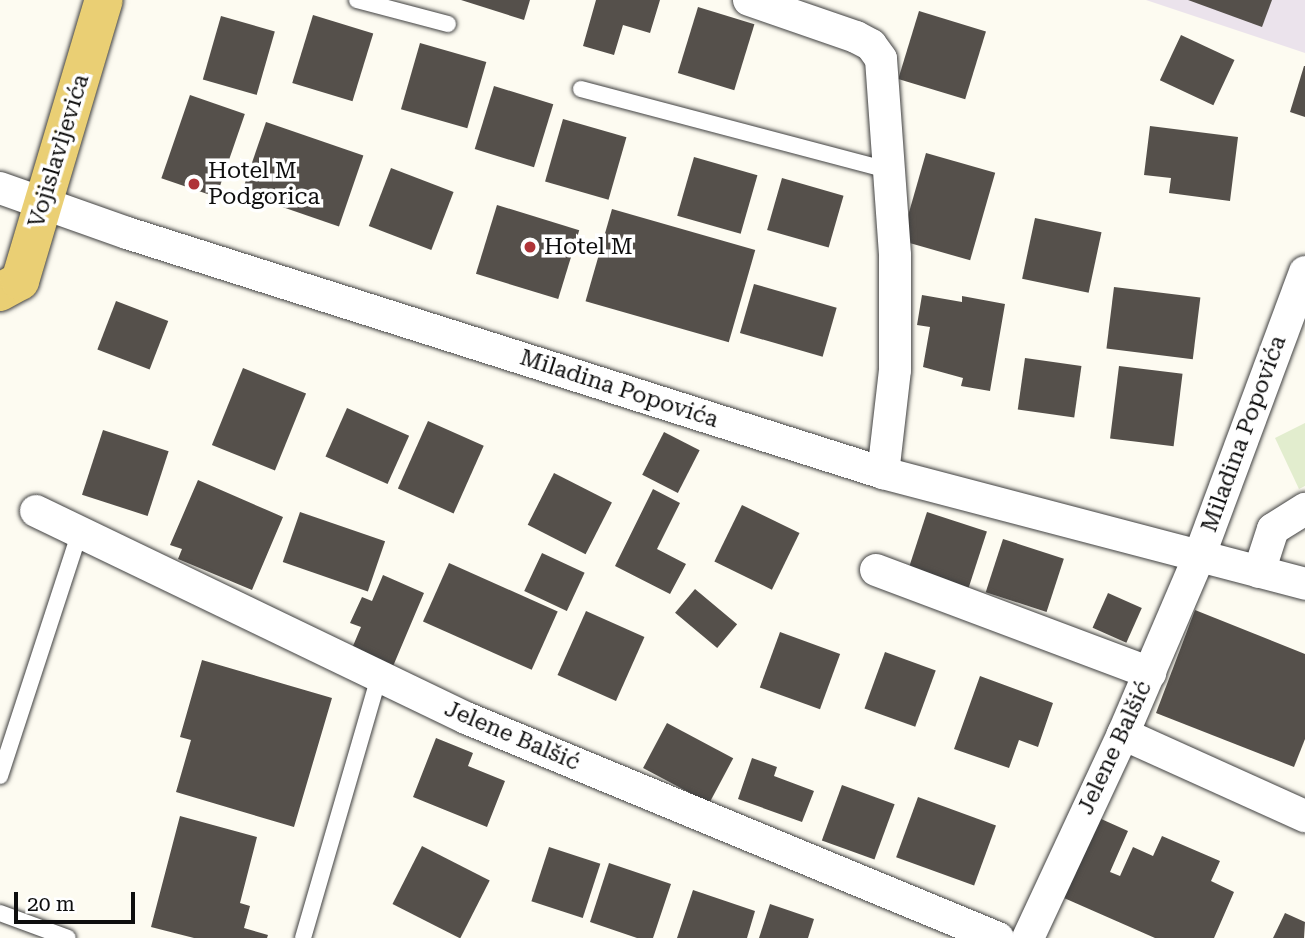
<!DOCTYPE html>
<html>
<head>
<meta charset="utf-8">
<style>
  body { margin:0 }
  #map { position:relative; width:1305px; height:938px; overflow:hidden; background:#fdfbf1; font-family:"Roboto Serif",serif }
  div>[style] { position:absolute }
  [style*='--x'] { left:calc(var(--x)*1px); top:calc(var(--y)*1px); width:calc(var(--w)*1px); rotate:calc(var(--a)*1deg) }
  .industrial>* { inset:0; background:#ebe3ec }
  .pitch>* { inset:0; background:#e2edce }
  .building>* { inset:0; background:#55504b; transform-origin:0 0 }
  .roads { filter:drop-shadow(0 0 2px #414141) drop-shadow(0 0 2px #414141) }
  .lane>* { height:16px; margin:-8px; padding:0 8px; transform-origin:8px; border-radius:8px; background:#fff }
  .street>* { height:32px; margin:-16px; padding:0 16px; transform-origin:16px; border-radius:16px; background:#fff }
  .primary>* { height:38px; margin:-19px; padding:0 19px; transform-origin:19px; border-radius:19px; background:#eacf74 }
  .dots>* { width:19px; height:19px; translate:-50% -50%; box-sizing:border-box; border:4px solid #fff; border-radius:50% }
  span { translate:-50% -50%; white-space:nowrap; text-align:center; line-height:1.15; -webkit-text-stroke:7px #fff; paint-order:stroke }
  .street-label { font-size:23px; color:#0e0e0e }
  .poi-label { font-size:23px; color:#0e0e0e }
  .left { translate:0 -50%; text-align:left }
  .scale { position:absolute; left:14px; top:892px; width:121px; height:32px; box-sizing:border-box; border:4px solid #0e0e0e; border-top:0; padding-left:9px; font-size:21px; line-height:24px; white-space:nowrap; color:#0e0e0e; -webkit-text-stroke:5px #fff; paint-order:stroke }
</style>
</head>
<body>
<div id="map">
  <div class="industrial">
    <i style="clip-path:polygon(1146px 0,1305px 0,1305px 53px)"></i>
  </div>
  <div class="pitch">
    <i style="clip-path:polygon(1305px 423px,1305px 486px,1299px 489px,1275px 438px)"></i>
  </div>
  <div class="building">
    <i style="clip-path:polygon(461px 0,530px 0,524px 20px)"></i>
    <i style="clip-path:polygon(596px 0,660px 0,650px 33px,623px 25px,614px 55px,583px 46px)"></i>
    <i style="clip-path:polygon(1188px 0,1272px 0,1262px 27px)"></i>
    <i style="left:698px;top:7px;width:59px;height:69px;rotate:17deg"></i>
    <i style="left:919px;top:11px;width:70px;height:71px;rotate:17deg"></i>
    <i style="left:313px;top:15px;width:63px;height:71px;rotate:17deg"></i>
    <i style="left:221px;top:16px;width:56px;height:66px;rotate:16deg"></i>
    <i style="left:1181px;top:35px;width:59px;height:50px;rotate:25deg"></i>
    <i style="left:420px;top:43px;width:69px;height:69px;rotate:16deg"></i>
    <i style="clip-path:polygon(1304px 66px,1305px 66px,1305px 117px,1290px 112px)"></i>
    <i style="left:494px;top:86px;width:62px;height:66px;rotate:17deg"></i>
    <i style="left:190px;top:95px;width:58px;height:88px;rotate:19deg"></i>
    <i style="left:563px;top:119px;width:66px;height:65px;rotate:16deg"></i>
    <i style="left:266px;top:122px;width:103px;height:75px;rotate:19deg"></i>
    <i style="clip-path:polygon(1150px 126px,1238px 137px,1230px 201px,1169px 193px,1171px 178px,1144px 175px)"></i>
    <i style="left:926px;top:153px;width:72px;height:91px;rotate:16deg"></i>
    <i style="left:694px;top:157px;width:66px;height:61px;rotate:16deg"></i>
    <i style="left:391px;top:168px;width:67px;height:62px;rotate:21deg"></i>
    <i style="left:782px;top:178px;width:64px;height:54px;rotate:16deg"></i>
    <i style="left:497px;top:205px;width:86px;height:72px;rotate:17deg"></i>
    <i style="left:612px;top:209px;width:149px;height:96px;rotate:16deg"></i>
    <i style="left:1035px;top:218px;width:68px;height:62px;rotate:12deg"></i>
    <i style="left:754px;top:284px;width:86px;height:51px;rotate:16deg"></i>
    <i style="left:1114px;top:287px;width:87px;height:62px;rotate:7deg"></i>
    <i style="clip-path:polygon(922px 295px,962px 302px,962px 296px,1005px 304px,990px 391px,961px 386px,963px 378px,923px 367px,930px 327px,917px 325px)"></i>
    <i style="left:116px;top:301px;width:56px;height:52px;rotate:21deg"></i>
    <i style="left:1025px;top:358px;width:57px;height:52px;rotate:8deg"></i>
    <i style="left:1119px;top:366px;width:64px;height:73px;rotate:7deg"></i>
    <i style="left:243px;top:368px;width:68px;height:83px;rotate:22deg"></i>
    <i style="left:347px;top:408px;width:68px;height:53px;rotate:24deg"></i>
    <i style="left:428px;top:421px;width:61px;height:74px;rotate:24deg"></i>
    <i style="left:103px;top:430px;width:69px;height:68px;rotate:18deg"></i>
    <i style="left:664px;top:432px;width:40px;height:48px;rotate:27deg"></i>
    <i style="left:554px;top:473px;width:65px;height:58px;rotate:27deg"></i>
    <i style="clip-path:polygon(198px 480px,283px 517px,252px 590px,178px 559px,182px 549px,170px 545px)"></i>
    <i style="clip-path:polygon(653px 489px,680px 503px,657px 549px,686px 564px,670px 594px,615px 566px)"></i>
    <i style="left:742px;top:505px;width:64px;height:63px;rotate:26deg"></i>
    <i style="left:300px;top:512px;width:90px;height:53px;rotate:19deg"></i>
    <i style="left:927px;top:512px;width:63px;height:62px;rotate:18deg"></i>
    <i style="left:1003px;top:539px;width:64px;height:56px;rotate:18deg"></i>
    <i style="left:542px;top:553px;width:47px;height:42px;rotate:25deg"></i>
    <i style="left:449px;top:563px;width:119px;height:64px;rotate:24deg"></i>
    <i style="clip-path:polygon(383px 575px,424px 593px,391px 671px,350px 653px,361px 627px,350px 623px,362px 597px,372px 601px)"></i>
    <i style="left:695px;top:589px;width:55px;height:31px;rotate:40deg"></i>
    <i style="left:1108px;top:593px;width:37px;height:38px;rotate:24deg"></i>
    <i style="clip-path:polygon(1195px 610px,1305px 654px,1305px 739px,1294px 767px,1156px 713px)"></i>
    <i style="left:586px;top:611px;width:64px;height:70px;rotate:24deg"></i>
    <i style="left:780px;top:632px;width:64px;height:59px;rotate:20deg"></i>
    <i style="left:885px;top:652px;width:54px;height:60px;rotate:20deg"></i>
    <i style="clip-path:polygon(202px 660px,332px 698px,294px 827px,176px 792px,191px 740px,180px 737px)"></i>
    <i style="clip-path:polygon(980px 676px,1053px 703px,1038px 747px,1019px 740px,1009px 768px,954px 749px)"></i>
    <i style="left:667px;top:723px;width:75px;height:51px;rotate:28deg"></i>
    <i style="clip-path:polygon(436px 738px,473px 753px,468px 766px,505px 781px,487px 827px,413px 797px)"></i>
    <i style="clip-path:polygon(752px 758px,777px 767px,774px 776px,814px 791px,802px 822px,738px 799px)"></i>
    <i style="left:842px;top:785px;width:56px;height:59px;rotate:20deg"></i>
    <i style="left:918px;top:797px;width:83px;height:64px;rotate:20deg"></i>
    <i style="clip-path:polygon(180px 816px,257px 837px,240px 903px,250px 906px,244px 928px,268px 935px,267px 938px,194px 938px,151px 927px)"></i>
    <i style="clip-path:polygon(1099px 818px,1128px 831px,1110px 872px,1120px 876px,1133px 847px,1153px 856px,1162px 836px,1220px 861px,1211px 881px,1234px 892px,1214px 938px,1155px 938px,1064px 898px)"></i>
    <i style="left:422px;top:846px;width:76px;height:65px;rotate:27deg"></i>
    <i style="left:549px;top:847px;width:54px;height:57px;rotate:18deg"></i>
    <i style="clip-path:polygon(609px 863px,671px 884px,653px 938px,637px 938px,590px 922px)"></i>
    <i style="clip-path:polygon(693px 890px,755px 911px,747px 938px,677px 938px)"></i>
    <i style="clip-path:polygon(770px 904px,814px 919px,808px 938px,759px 938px)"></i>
    <i style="clip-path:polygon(1285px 913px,1305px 922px,1304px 938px,1273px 938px)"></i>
  </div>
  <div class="roads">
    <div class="lane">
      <i style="--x:357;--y:0;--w:94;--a:14.8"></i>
      <i style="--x:581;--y:89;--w:321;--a:14.8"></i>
      <i style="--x:0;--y:776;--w:258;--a:-71.9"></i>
      <i style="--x:0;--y:913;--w:72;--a:20.2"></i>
      <i style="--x:303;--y:938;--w:272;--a:-73.8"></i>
    </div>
    <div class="street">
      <i style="--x:749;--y:0;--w:113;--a:19.1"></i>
      <i style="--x:856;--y:37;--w:17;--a:28"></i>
      <i style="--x:871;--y:45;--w:17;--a:54"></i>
      <i style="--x:881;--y:59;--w:197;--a:85.9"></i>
      <i style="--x:895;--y:256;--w:114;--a:90"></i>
      <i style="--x:895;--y:370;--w:104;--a:96.6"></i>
      <i style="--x:0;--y:188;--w:135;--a:19.5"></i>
      <i style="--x:127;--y:233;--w:793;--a:17.61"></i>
      <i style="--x:883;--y:473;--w:436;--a:14.7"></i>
      <i style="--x:36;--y:511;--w:477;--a:25.7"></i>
      <i style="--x:466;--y:718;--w:576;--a:22.47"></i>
      <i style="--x:876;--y:570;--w:293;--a:20.6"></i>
      <i style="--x:1259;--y:572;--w:45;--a:-72"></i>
      <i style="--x:1273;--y:529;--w:38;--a:-32"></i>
      <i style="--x:1123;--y:734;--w:200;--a:24.3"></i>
      <i style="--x:1028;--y:938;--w:225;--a:-65"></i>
      <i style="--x:1123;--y:734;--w:193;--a:-66.8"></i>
      <i style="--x:1199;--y:557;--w:304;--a:-69.6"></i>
    </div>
    <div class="primary">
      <i style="--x:0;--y:292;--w:23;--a:-29"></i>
      <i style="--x:20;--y:281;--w:293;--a:-73.4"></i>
    </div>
  </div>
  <div class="dots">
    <i style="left:194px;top:184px;background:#af3438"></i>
    <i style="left:530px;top:247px;background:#af3438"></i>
  </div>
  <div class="street-label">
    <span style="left:59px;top:151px;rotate:-73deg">Vojislavljevića</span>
    <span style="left:619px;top:389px;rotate:18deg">Miladina Popovića</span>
    <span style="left:1244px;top:434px;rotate:-70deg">Miladina Popovića</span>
    <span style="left:512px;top:736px;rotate:23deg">Jelene Balšić</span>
    <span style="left:1115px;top:748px;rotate:-65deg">Jelene Balšić</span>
  </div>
  <div class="poi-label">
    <span class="left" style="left:208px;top:184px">Hotel M<br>Podgorica</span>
    <span class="left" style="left:544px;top:247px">Hotel M</span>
  </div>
  <div class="scale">20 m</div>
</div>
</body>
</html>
